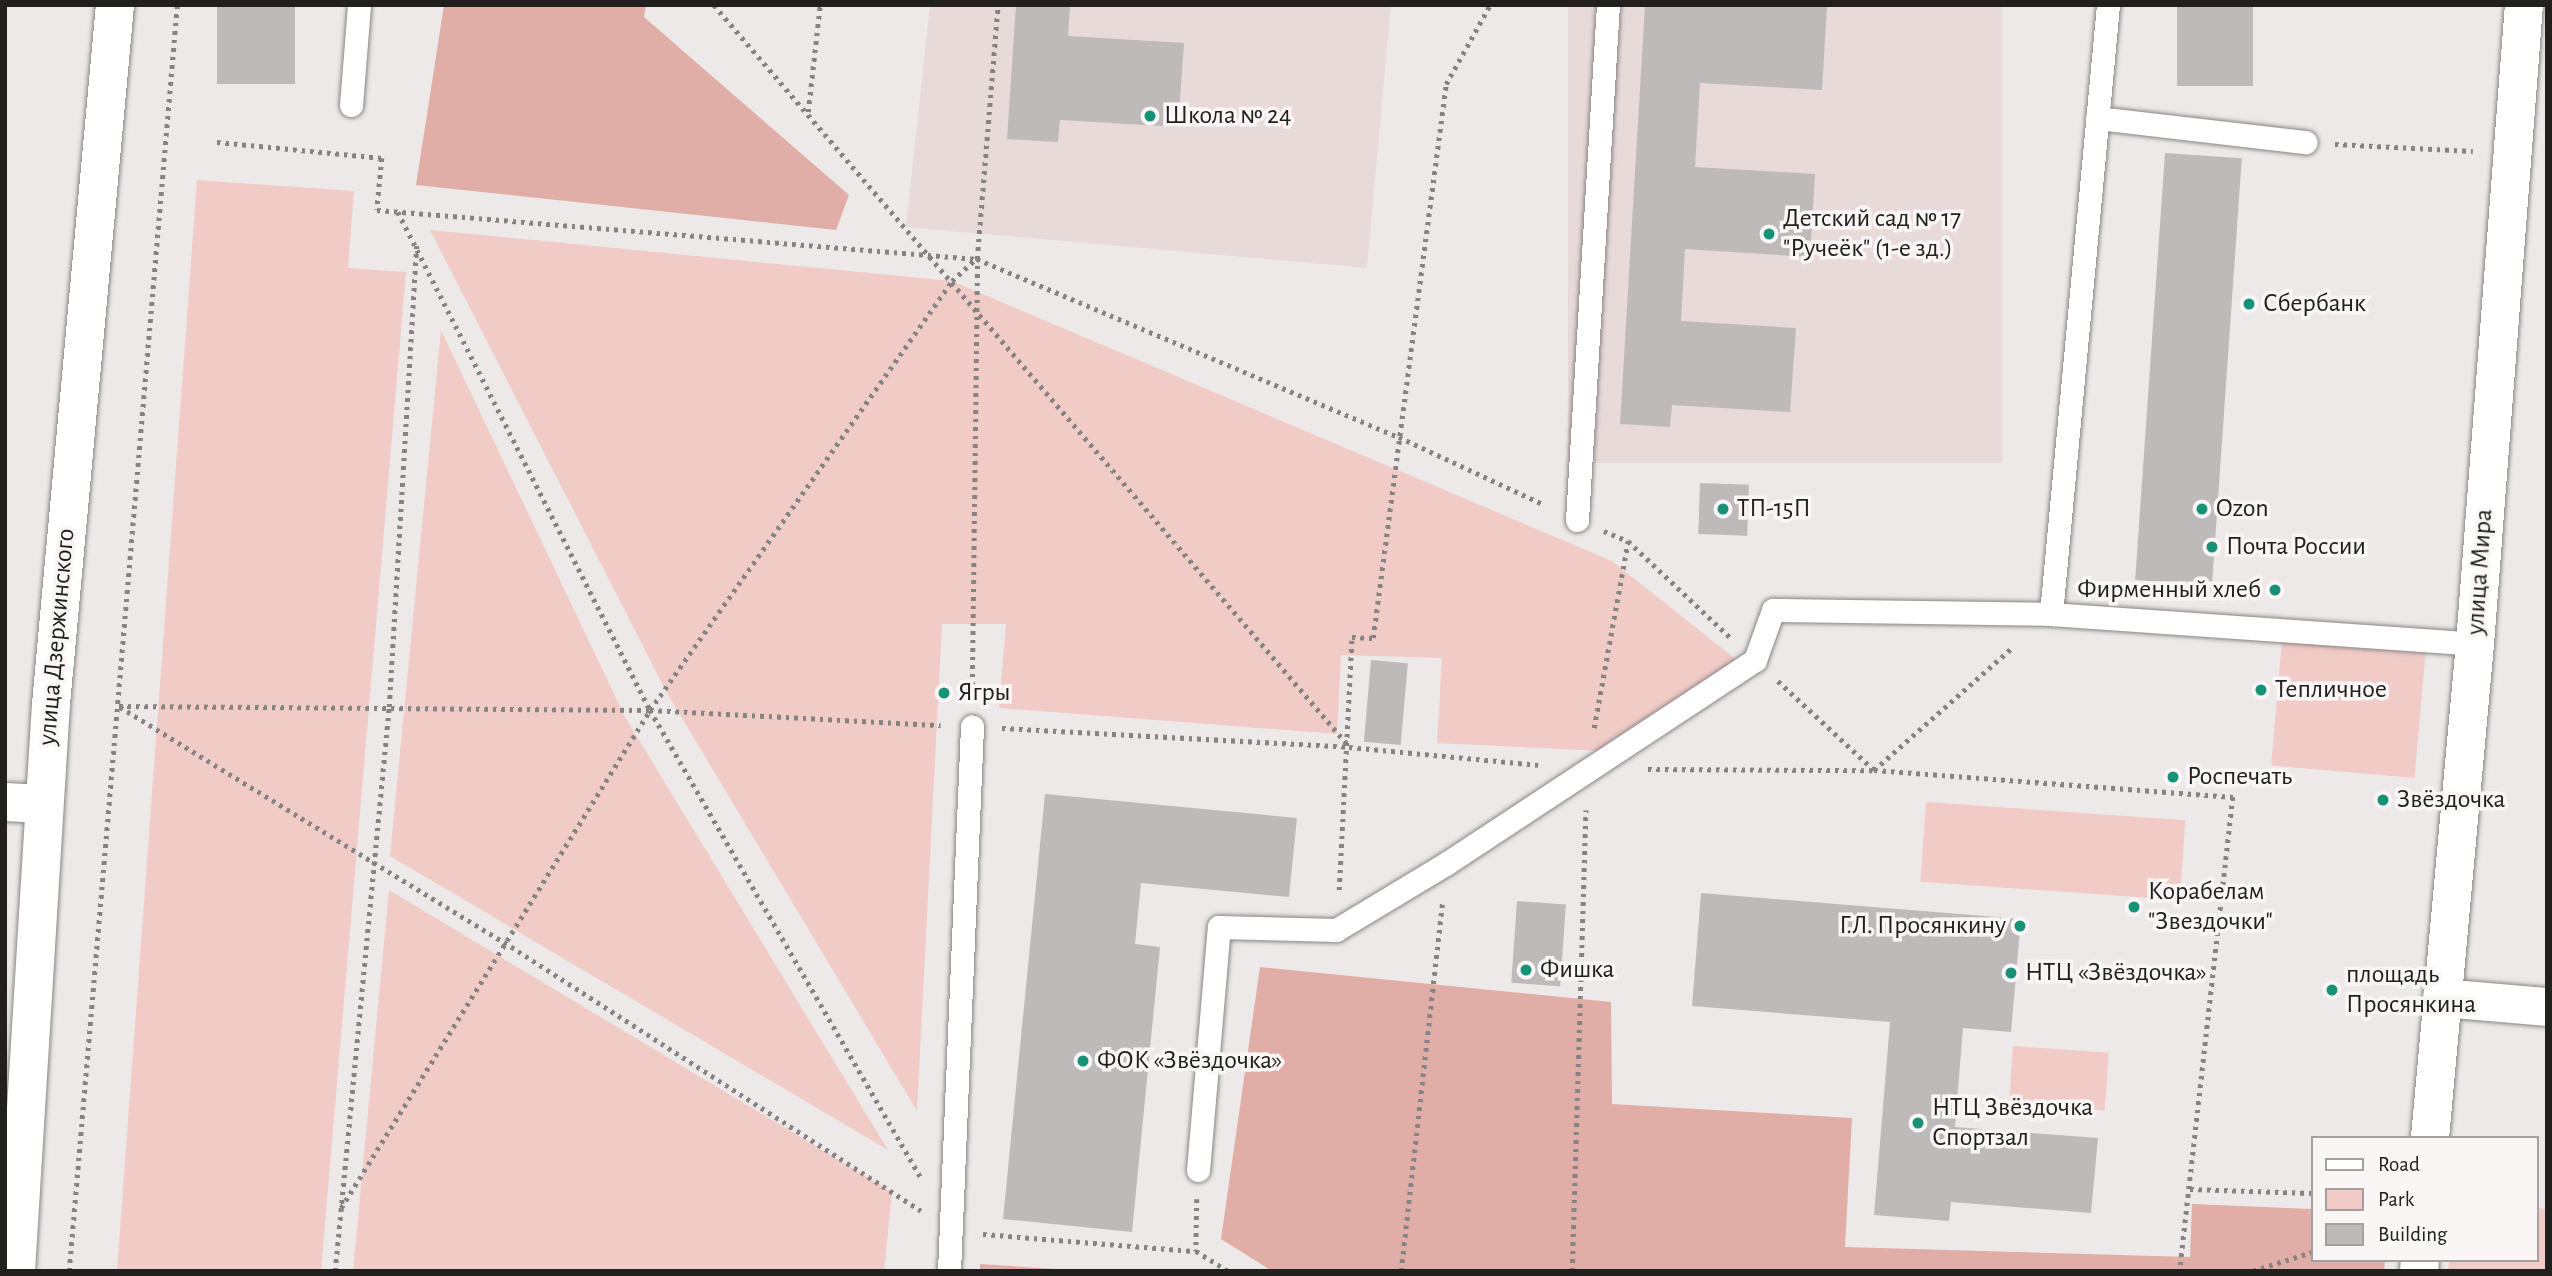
<!DOCTYPE html>
<html>
<head>
<meta charset="utf-8">
<style>
  body { margin:0 }
  #map { position:relative; width:2552px; height:1276px; overflow:hidden; background:#ede9e8; font-family:"Alegreya Sans",sans-serif }
  div>[style] { position:absolute }
  [style*='--x'] { left:calc(var(--x)*1px); top:calc(var(--y)*1px); width:calc(var(--w)*1px); rotate:calc(var(--a)*1deg) }
  .built>* { inset:0; background:#e7dad8; transform-origin:0 0 }
  .green>* { inset:0; background:#f1cbc6; transform-origin:0 0 }
  .forest>* { inset:0; background:#e1ada7 }
  .building>* { inset:0; background:#bebab9; transform-origin:0 0 }
  .path>* { height:4.5px; margin-top:-2.25px; transform-origin:0; background:repeating-linear-gradient(90deg,#868483 0 3.5px,transparent 0 8.5px) }
  .roads { filter:drop-shadow(0 0 2px #898585) drop-shadow(0 0 2px #898585) }
  .lane>* { height:23px; margin:-11.5px; padding:0 11.5px; transform-origin:11.5px; border-radius:11.5px; background:#fff }
  .street>* { height:38px; margin:-19px; padding:0 19px; transform-origin:19px; border-radius:19px; background:#fff }
  .secondary>* { height:38px; margin:-19px; padding:0 19px; transform-origin:19px; border-radius:19px; background:#fff }
  .dots>* { width:19px; height:19px; translate:-50% -50%; box-sizing:border-box; border:4px solid #faf6f5; border-radius:50% }
  span { translate:-50% -50%; white-space:nowrap; text-align:center; line-height:1.15; -webkit-text-stroke:7px #faf6f5; paint-order:stroke }
  .poi-label { font-size:26px; color:#21201f }
  .left { translate:0 -50%; text-align:left }
  .right { translate:-100% -50%; text-align:right }
  .street-label { font-size:26px; color:#21201f }
  .frame { position:absolute; inset:0; border:7px solid #21201f; pointer-events:none }
  .legend { position:absolute; left:2311px; top:1136px; width:228px; height:126px; box-sizing:border-box; background:#faf6f5; border:2px solid #a3a09f; margin:0; padding:9px 12px; list-style:none; font-size:21px; color:#21201f }
  .legend li { display:flex; align-items:center; gap:14px; height:35px }
  .legend b { width:35px; border:2px solid #a3a09f }
</style>
</head>
<body>
<div id="map">
  <div class="built">
    <i style="clip-path:polygon(930px 5px,1391px 5px,1367px 268px,906px 227px)"></i>
    <i style="left:1568px;top:5px;width:434px;height:458px"></i>
  </div>
  <div class="green">
    <i style="clip-path:polygon(197px 180px,354px 191px,348px 268px,406px 272px,321px 1271px,117px 1271px)"></i>
    <i style="clip-path:polygon(430px 230px,952px 281px,1612px 561px,1738px 661px,1624px 752px,1437px 743px,1442px 658px,1341px 655px,1337px 734px,999px 708px,1006px 624px,942px 624px,917px 1111px,667px 693px)"></i>
    <i style="clip-path:polygon(441px 330px,625px 717px,888px 1150px,390px 856px)"></i>
    <i style="left:2282px;top:641px;width:144px;height:125px;rotate:5deg"></i>
    <i style="left:1926px;top:802px;width:260px;height:80px;rotate:4deg"></i>
    <i style="clip-path:polygon(389px 890px,892px 1192px,884px 1271px,353px 1271px)"></i>
    <i style="left:2013px;top:1046px;width:96px;height:58px;rotate:4deg"></i>
    <i style="clip-path:polygon(2536px 1208px,2547px 1209px,2547px 1271px,2448px 1271px,2449px 1260px,2536px 1260px)"></i>
  </div>
  <div class="forest">
    <i style="clip-path:polygon(444px 5px,646px 5px,644px 17px,849px 195px,836px 230px,416px 185px)"></i>
    <i style="clip-path:polygon(1260px 967px,1611px 1002px,1612px 1104px,1852px 1118px,1845px 1247px,2190px 1257px,2192px 1204px,2312px 1209px,2312px 1260px,2385px 1260px,2384px 1271px,1272px 1271px,1221px 1239px)"></i>
    <i style="clip-path:polygon(980px 1264px,1086px 1271px,980px 1271px)"></i>
  </div>
  <div class="building">
    <i style="left:217px;top:5px;width:78px;height:79px"></i>
    <i style="clip-path:polygon(1016px 5px,1070px 5px,1068px 36px,1184px 43px,1178px 127px,1060px 120px,1058px 142px,1007px 139px)"></i>
    <i style="clip-path:polygon(1645px 5px,1827px 6px,1822px 90px,1700px 83px,1695px 167px,1815px 174px,1810px 257px,1685px 249px,1681px 321px,1796px 328px,1790px 412px,1672px 405px,1670px 427px,1620px 424px)"></i>
    <i style="left:2177px;top:5px;width:76px;height:81px"></i>
    <i style="left:2165px;top:153px;width:77px;height:428px;rotate:4deg"></i>
    <i style="left:1700px;top:483px;width:49px;height:51px;rotate:2deg"></i>
    <i style="left:1371px;top:660px;width:37px;height:82px;rotate:5deg"></i>
    <i style="clip-path:polygon(1045px 794px,1297px 818px,1289px 897px,1141px 883px,1135px 944px,1160px 947px,1132px 1232px,1003px 1219px)"></i>
    <i style="clip-path:polygon(1701px 893px,2021px 919px,2011px 1032px,1963px 1028px,1955px 1127px,2098px 1138px,2091px 1213px,1951px 1202px,1949px 1221px,1874px 1215px,1890px 1022px,1692px 1006px)"></i>
    <i style="left:1517px;top:901px;width:49px;height:82px;rotate:4deg"></i>
  </div>
  <div class="path">
    <i style="--x:714;--y:5;--w:976;--a:49.41"></i>
    <i style="--x:808;--y:112;--w:108;--a:-83.6"></i>
    <i style="--x:217;--y:142;--w:166;--a:5.5"></i>
    <i style="--x:382;--y:158;--w:52;--a:95.5"></i>
    <i style="--x:377;--y:210;--w:602;--a:4.67"></i>
    <i style="--x:977;--y:259;--w:458;--a:22.9"></i>
    <i style="--x:1399;--y:437;--w:161;--a:25"></i>
    <i style="--x:2335;--y:144;--w:138;--a:2.9"></i>
    <i style="--x:398;--y:212;--w:558;--a:63.16"></i>
    <i style="--x:650;--y:710;--w:539;--a:59.91"></i>
    <i style="--x:1604;--y:531;--w:26;--a:23"></i>
    <i style="--x:1628;--y:541;--w:140;--a:43.3"></i>
    <i style="--x:1778;--y:681;--w:131;--a:42.8"></i>
    <i style="--x:1874;--y:770;--w:186;--a:-41.5"></i>
    <i style="--x:972;--y:694;--w:435;--a:-89.3"></i>
    <i style="--x:977;--y:259;--w:255;--a:-85.3"></i>
    <i style="--x:119;--y:706;--w:531;--a:0.43"></i>
    <i style="--x:650;--y:710;--w:291;--a:3"></i>
    <i style="--x:120;--y:707;--w:450;--a:31.5"></i>
    <i style="--x:504;--y:942;--w:496;--a:32.8"></i>
    <i style="--x:1002;--y:728;--w:348;--a:3.1"></i>
    <i style="--x:1349;--y:747;--w:190;--a:5.4"></i>
    <i style="--x:1594;--y:728;--w:190;--a:-79.7"></i>
    <i style="--x:1648;--y:769;--w:226;--a:0.3"></i>
    <i style="--x:1874;--y:770;--w:360;--a:4.3"></i>
    <i style="--x:2233;--y:797;--w:477;--a:96.4"></i>
    <i style="--x:1339;--y:890;--w:253;--a:-87.1"></i>
    <i style="--x:1352;--y:637;--w:21;--a:3"></i>
    <i style="--x:1373;--y:638;--w:559;--a:-82.49"></i>
    <i style="--x:1446;--y:84;--w:90;--a:-60.9"></i>
    <i style="--x:2190;--y:1189;--w:122;--a:1.9"></i>
    <i style="--x:1197;--y:1199;--w:52;--a:91.1"></i>
    <i style="--x:1196;--y:1251;--w:38;--a:32"></i>
    <i style="--x:341;--y:1208;--w:586;--a:-58.18"></i>
    <i style="--x:650;--y:710;--w:525;--a:-54.86"></i>
    <i style="--x:952;--y:281;--w:33;--a:-43"></i>
    <i style="--x:983;--y:1234;--w:214;--a:4.6"></i>
    <i style="--x:69;--y:1271;--w:1271;--a:-85.12"></i>
    <i style="--x:335;--y:1271;--w:567;--a:-84.53"></i>
    <i style="--x:389;--y:707;--w:462;--a:-86.6"></i>
    <i style="--x:1401;--y:1271;--w:370;--a:-83.6"></i>
    <i style="--x:1572;--y:1271;--w:461;--a:-88.3"></i>
    <i style="--x:2253;--y:1271;--w:62;--a:-17.9"></i>
  </div>
  <div class="roads">
    <div class="lane">
      <i style="--x:2108;--y:5;--w:612;--a:95.35"></i>
      <i style="--x:2051;--y:614;--w:425;--a:4"></i>
      <i style="--x:351;--y:105;--w:100;--a:-85.4"></i>
      <i style="--x:2097;--y:118;--w:210;--a:6.6"></i>
      <i style="--x:1577;--y:520;--w:516;--a:-86.56"></i>
      <i style="--x:1198;--y:1170;--w:244;--a:-85.1"></i>
      <i style="--x:1219;--y:927;--w:117;--a:1.5"></i>
      <i style="--x:1336;--y:930;--w:130;--a:-31.1"></i>
      <i style="--x:1447;--y:863;--w:369;--a:-33.4"></i>
      <i style="--x:1755;--y:660;--w:53;--a:-70.2"></i>
      <i style="--x:1773;--y:610;--w:278;--a:0.8"></i>
      <i style="--x:949;--y:1271;--w:545;--a:-87.58"></i>
    </div>
    <div class="street">
      <i style="--x:5;--y:802;--w:38;--a:3"></i>
    </div>
    <div class="secondary">
      <i style="--x:2442;--y:998;--w:105;--a:4.9"></i>
      <i style="--x:2430;--y:1138;--w:496;--a:-84.8"></i>
      <i style="--x:2475;--y:644;--w:641;--a:-85.62"></i>
      <i style="--x:16;--y:1271;--w:568;--a:-86.47"></i>
      <i style="--x:51;--y:704;--w:702;--a:-84.77"></i>
      <i style="--x:2419;--y:1271;--w:11;--a:-85"></i>
    </div>
  </div>
  <div class="dots">
    <i style="left:1150px;top:116px;background:#189277"></i>
    <i style="left:1769px;top:234px;background:#189277"></i>
    <i style="left:2249px;top:304px;background:#189277"></i>
    <i style="left:1723px;top:509px;background:#189277"></i>
    <i style="left:2202px;top:509px;background:#189277"></i>
    <i style="left:2212px;top:547px;background:#189277"></i>
    <i style="left:2275px;top:590px;background:#189277"></i>
    <i style="left:2261px;top:690px;background:#189277"></i>
    <i style="left:944px;top:693px;background:#189277"></i>
    <i style="left:2173px;top:777px;background:#189277"></i>
    <i style="left:2383px;top:800px;background:#189277"></i>
    <i style="left:2134px;top:907px;background:#189277"></i>
    <i style="left:2020px;top:926px;background:#189277"></i>
    <i style="left:1526px;top:970px;background:#189277"></i>
    <i style="left:2011px;top:973px;background:#189277"></i>
    <i style="left:2332px;top:990px;background:#189277"></i>
    <i style="left:1083px;top:1061px;background:#189277"></i>
    <i style="left:1918px;top:1123px;background:#189277"></i>
  </div>
  <div class="poi-label">
    <span class="left" style="left:1164px;top:116px">Школа № 24</span>
    <span class="left" style="left:1783px;top:234px">Детский сад № 17<br>"Ручеёк" (1-е зд.)</span>
    <span class="left" style="left:2263px;top:304px">Сбербанк</span>
    <span class="left" style="left:1737px;top:509px">ТП-15П</span>
    <span class="left" style="left:2216px;top:509px">Ozon</span>
    <span class="left" style="left:2226px;top:547px">Почта России</span>
    <span class="right" style="left:2261px;top:590px">Фирменный хлеб</span>
    <span class="left" style="left:2275px;top:690px">Тепличное</span>
    <span class="left" style="left:958px;top:693px">Ягры</span>
    <span class="left" style="left:2187px;top:777px">Роспечать</span>
    <span class="left" style="left:2397px;top:800px">Звёздочка</span>
    <span class="left" style="left:2148px;top:907px">Корабелам<br>"Звездочки"</span>
    <span class="right" style="left:2006px;top:926px">Г.Л. Просянкину</span>
    <span class="left" style="left:1540px;top:970px">Фишка</span>
    <span class="left" style="left:2025px;top:973px">НТЦ «Звёздочка»</span>
    <span class="left" style="left:2346px;top:990px">площадь<br>Просянкина</span>
    <span class="left" style="left:1097px;top:1061px">ФОК «Звёздочка»</span>
    <span class="left" style="left:1932px;top:1123px">НТЦ Звёздочка<br>Спортзал</span>
  </div>
  <div class="street-label">
    <span style="left:2480px;top:572px;rotate:-86deg">улица Мира</span>
    <span style="left:57px;top:637px;rotate:-85deg">улица Дзержинского</span>
  </div>
  <div class="frame"></div>
  <ul class="legend">
  <li><b style="height:9px;background:#fff"></b>Road</li>
  <li><b style="height:19px;background:#f1cbc6"></b>Park</li>
  <li><b style="height:19px;background:#bebab9"></b>Building</li>
  </ul>
</div>
</body>
</html>
